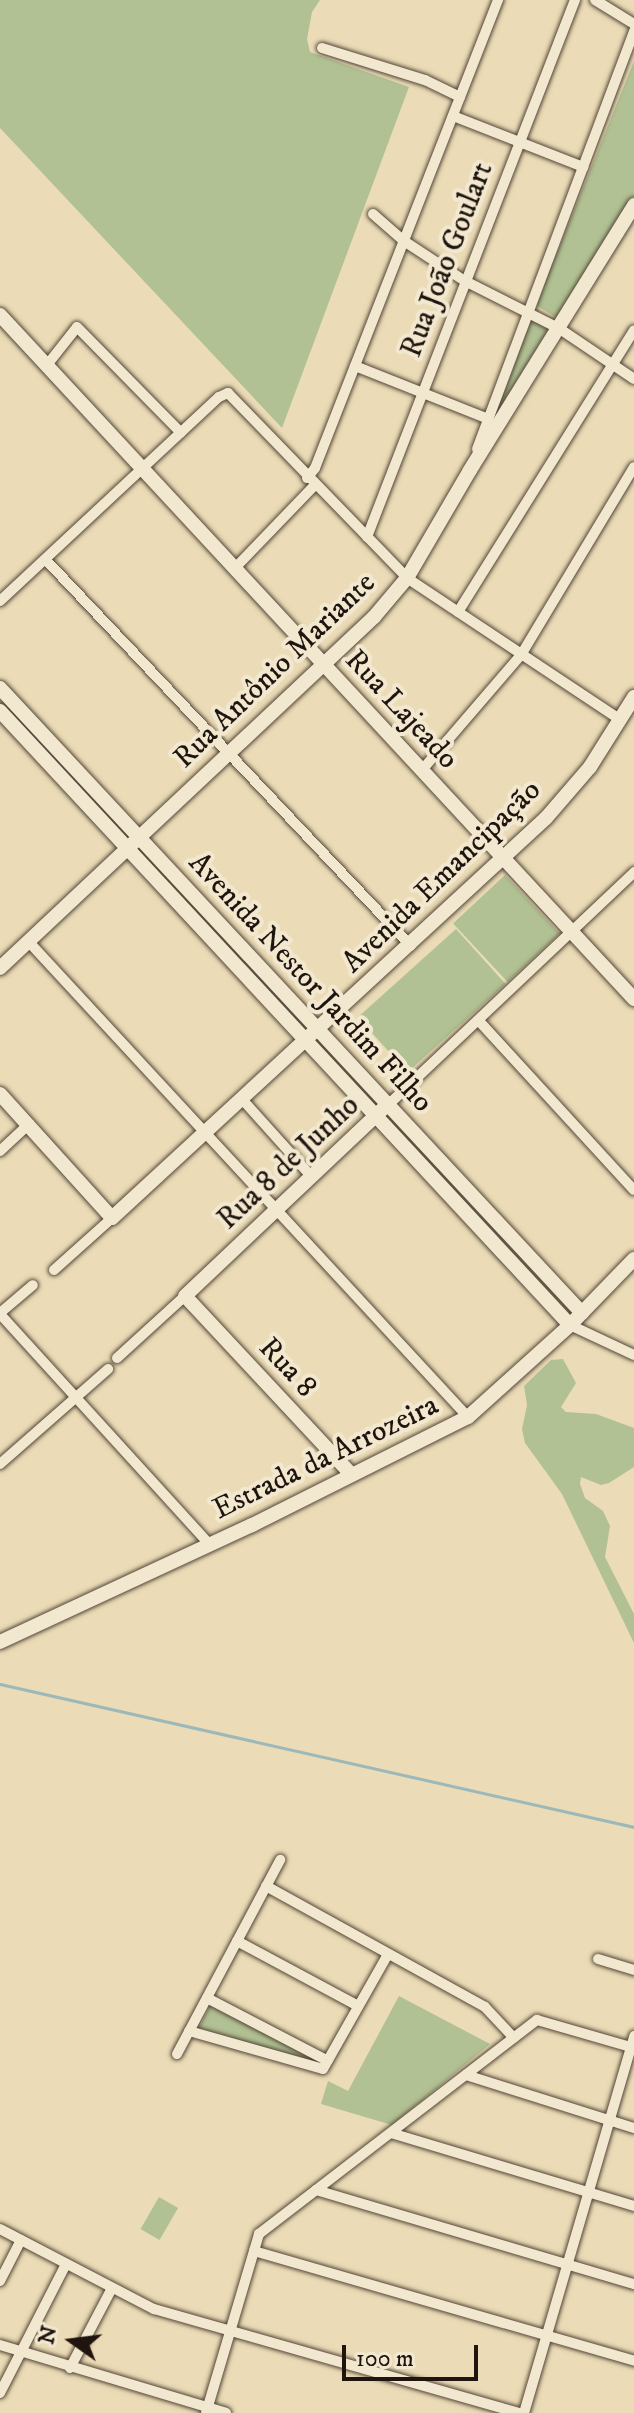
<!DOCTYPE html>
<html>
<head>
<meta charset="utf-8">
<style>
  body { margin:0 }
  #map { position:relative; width:634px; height:2413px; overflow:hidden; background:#ebdbb6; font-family:"IM FELL DW Pica",serif }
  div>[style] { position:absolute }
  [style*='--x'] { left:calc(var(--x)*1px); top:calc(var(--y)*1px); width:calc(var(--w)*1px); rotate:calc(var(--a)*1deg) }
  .green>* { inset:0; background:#b1c193; transform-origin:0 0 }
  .stream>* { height:3px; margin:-1.5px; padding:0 1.5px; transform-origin:1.5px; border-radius:1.5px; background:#9db8b9 }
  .roads { filter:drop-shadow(0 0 2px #524638) drop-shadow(0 0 2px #524638) }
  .street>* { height:10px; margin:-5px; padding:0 5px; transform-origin:5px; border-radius:5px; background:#f2e8d0 }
  .secondary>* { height:14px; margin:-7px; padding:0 7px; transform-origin:7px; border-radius:7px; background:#f2e8d0 }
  span { translate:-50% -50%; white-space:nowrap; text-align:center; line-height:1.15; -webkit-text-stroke:8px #f2e8d0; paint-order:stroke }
  .street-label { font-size:30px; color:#1f150e }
  .north { position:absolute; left:32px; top:2301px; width:80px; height:80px; -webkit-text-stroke:6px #f2e8d0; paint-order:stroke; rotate:284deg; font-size:22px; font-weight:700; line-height:32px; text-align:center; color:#1f150e }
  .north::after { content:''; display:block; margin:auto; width:28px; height:36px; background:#1f150e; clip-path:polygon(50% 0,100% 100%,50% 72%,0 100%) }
  .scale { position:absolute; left:342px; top:2345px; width:136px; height:36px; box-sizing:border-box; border:4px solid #1f150e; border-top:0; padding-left:10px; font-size:24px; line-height:28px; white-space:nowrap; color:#1f150e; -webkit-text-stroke:6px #f2e8d0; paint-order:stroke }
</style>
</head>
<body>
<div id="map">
  <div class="green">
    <i style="clip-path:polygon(0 0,320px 0,312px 12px,307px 39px,310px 52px,409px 87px,282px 428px,0 128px)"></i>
    <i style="clip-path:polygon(634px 61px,634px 196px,560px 320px,536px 305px)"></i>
    <i style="clip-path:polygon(532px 316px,555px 329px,486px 436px)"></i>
    <i style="left:505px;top:875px;width:80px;height:71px;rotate:47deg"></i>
    <i style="left:456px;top:929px;width:74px;height:132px;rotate:48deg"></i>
    <i style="clip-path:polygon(563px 1359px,576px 1383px,561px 1407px,566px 1412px,596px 1414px,634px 1428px,634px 1467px,609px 1483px,601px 1485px,581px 1477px,580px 1484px,585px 1498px,603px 1511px,610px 1526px,605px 1557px,634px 1614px,634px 1643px,562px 1494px,525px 1443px,522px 1429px,527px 1405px,524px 1386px,551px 1360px)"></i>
    <i style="clip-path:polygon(399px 1996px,490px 2044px,392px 2125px,321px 2104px,328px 2081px,348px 2091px)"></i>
    <i style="clip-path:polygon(211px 2004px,316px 2059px,314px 2062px,199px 2028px)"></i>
    <i style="left:159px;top:2197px;width:22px;height:37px;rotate:30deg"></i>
  </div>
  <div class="stream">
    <i style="--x:0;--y:1684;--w:650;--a:12.71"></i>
  </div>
  <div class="roads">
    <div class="street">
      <i style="--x:595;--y:0;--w:46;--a:31.6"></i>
      <i style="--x:322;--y:48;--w:108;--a:17.3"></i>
      <i style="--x:425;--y:80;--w:39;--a:26"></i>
      <i style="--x:453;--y:116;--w:140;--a:21.4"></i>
      <i style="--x:373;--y:214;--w:41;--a:41.1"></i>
      <i style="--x:404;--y:241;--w:73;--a:33.3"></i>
      <i style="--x:465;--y:281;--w:106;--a:26.8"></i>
      <i style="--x:560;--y:329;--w:89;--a:34"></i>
      <i style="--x:47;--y:365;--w:48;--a:-51.7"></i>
      <i style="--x:77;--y:327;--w:148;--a:45.5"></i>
      <i style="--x:355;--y:366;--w:143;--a:21.7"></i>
      <i style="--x:477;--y:449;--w:447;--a:-69.4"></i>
      <i style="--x:307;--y:478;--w:13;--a:-51"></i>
      <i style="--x:315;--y:468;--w:503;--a:-68.64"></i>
      <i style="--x:367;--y:537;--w:576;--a:-68.83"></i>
      <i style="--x:46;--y:560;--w:531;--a:46.6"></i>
      <i style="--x:235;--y:568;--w:114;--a:-46.1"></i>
      <i style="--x:0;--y:601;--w:299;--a:-43"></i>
      <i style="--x:219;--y:397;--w:10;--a:-24"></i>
      <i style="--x:228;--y:393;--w:257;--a:45.9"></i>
      <i style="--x:407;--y:578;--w:257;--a:33.6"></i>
      <i style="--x:458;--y:612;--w:332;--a:-58"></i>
      <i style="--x:422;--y:770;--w:152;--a:-49.3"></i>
      <i style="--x:521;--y:655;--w:219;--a:-59"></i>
      <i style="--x:28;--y:941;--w:648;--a:47.25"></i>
      <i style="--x:479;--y:1021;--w:229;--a:47.5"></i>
      <i style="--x:241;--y:1098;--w:106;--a:48.1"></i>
      <i style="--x:388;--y:1105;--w:339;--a:-43.4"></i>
      <i style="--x:0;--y:1151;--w:40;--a:-43"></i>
      <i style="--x:54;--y:1270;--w:78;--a:-41.9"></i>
      <i style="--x:0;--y:1313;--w:43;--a:-40.3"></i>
      <i style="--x:0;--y:1314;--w:311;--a:47.7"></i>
      <i style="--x:570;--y:1325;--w:71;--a:25.1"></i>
      <i style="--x:117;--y:1358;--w:92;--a:-42.4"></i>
      <i style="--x:0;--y:1464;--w:144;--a:-41.3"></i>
      <i style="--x:266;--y:1886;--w:250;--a:28.9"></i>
      <i style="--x:485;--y:2007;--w:42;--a:46.9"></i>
      <i style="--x:237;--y:1941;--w:137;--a:28.2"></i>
      <i style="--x:598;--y:1959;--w:38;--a:17"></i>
      <i style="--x:207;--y:1998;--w:136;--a:27.5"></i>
      <i style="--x:189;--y:2031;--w:139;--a:15.8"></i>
      <i style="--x:323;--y:2069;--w:132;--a:-60.5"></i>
      <i style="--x:177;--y:2054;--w:220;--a:-62"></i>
      <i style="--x:466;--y:2075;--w:176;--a:17.5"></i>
      <i style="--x:391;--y:2133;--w:254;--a:16.7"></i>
      <i style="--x:316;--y:2190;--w:332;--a:16.5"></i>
      <i style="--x:0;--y:2229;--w:174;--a:27.5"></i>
      <i style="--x:154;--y:2309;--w:379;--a:15.9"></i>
      <i style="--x:254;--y:2251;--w:396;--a:16.1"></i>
      <i style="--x:0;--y:2281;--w:46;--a:-62.9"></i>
      <i style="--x:0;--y:2345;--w:236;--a:16.7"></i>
      <i style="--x:70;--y:2368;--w:90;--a:-62.3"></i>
      <i style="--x:0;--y:2393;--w:145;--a:-62.9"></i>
      <i style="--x:206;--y:2413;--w:187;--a:-73.5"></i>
      <i style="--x:259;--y:2234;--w:351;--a:-37.6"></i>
      <i style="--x:537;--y:2020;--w:101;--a:16.1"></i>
      <i style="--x:524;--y:2413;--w:393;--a:-73.7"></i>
    </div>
    <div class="secondary">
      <i style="--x:0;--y:315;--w:933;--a:47.17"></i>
      <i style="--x:0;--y:688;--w:854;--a:47.04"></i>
      <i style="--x:0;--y:711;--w:838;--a:47.13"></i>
      <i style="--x:0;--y:968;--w:513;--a:-43.18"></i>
      <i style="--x:374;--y:617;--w:51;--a:-49.8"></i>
      <i style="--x:407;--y:578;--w:125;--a:-59.7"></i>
      <i style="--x:470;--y:470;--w:312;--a:-58.2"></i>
      <i style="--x:0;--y:1094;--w:167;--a:47.9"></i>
      <i style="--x:112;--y:1218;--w:590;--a:-42.67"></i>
      <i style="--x:546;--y:818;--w:67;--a:-49.2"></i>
      <i style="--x:590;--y:767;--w:83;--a:-57.8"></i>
      <i style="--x:351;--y:1474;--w:243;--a:-133"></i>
      <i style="--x:185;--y:1296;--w:272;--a:-43.4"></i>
      <i style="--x:0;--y:1642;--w:278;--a:-24.9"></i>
      <i style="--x:252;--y:1525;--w:241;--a:-26.6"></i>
      <i style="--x:468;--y:1417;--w:137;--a:-42"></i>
      <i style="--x:570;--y:1325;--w:92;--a:-45.9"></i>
    </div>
  </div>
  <div class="street-label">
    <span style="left:448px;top:260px;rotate:-69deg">Rua João Goulart</span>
    <span style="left:275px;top:671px;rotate:-44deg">Rua Antônio Mariante</span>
    <span style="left:401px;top:710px;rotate:47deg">Rua Lajeado</span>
    <span style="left:442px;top:877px;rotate:-44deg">Avenida Emancipação</span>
    <span style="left:310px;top:983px;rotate:47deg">Avenida Nestor Jardim Filho</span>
    <span style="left:289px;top:1163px;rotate:-43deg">Rua 8 de Junho</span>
    <span style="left:287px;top:1368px;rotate:47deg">Rua 8</span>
    <span style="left:326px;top:1458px;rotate:-26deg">Estrada da Arrozeira</span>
  </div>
  <div class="north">N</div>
  <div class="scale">100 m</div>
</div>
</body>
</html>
